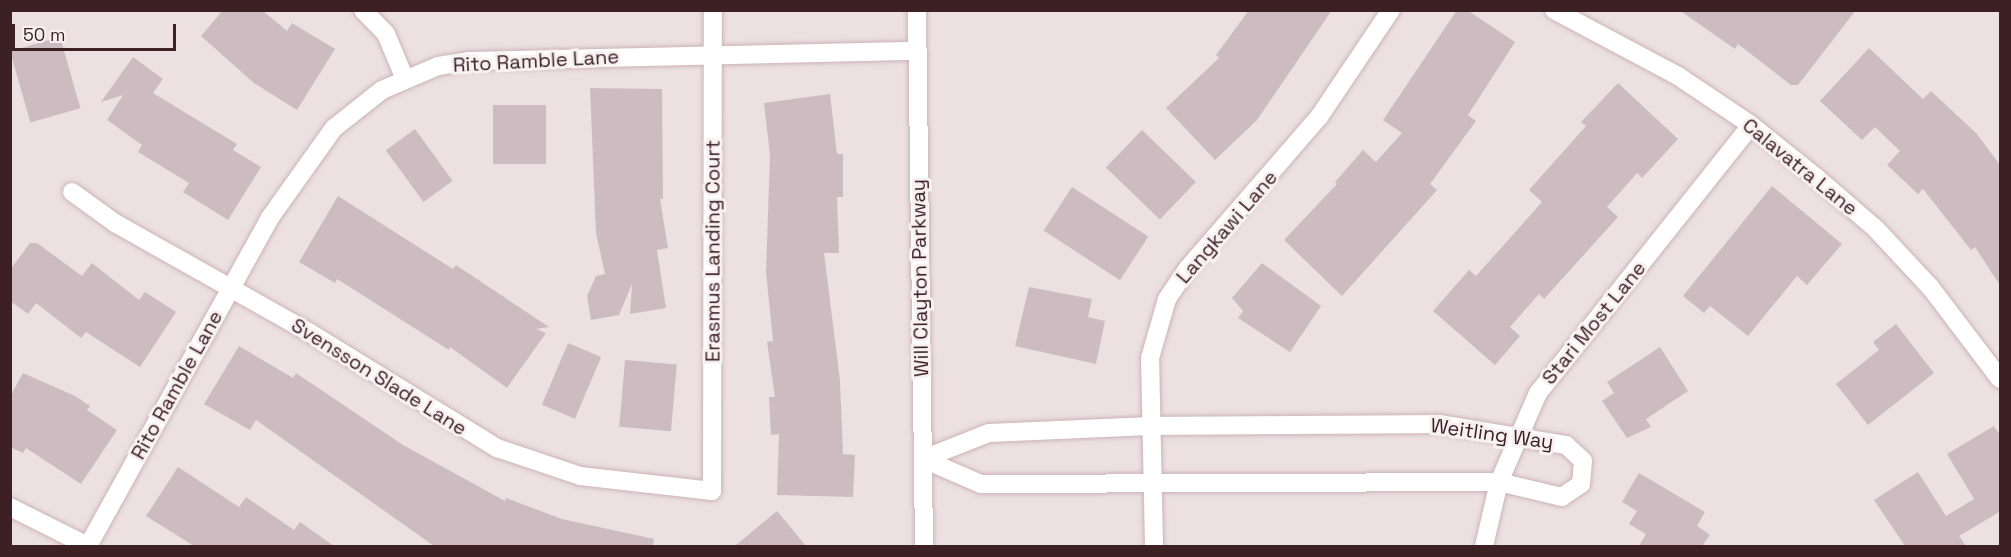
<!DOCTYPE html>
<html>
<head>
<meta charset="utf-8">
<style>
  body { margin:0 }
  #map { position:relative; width:2011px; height:557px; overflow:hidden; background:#ece0e3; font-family:"Space Grotesk",sans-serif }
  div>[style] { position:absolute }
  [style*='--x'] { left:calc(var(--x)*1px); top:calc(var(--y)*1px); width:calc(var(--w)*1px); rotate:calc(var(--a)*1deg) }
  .building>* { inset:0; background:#ccbcc1; transform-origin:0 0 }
  .roads { filter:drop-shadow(0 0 2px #ccb3b8) drop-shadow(0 0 2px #ccb3b8) }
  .street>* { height:18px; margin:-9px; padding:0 9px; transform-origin:9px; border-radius:9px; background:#fff }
  .secondary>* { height:18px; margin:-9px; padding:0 9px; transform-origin:9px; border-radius:9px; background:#fff }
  span { translate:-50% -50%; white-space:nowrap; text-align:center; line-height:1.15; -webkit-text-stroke:6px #f8f1f3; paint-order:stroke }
  .street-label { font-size:20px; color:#3d2023 }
  .frame { position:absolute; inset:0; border:12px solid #3d2023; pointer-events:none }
  .scale { position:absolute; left:12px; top:24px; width:164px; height:27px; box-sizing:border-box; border:3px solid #3d2023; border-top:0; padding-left:8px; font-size:18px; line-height:21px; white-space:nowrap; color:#3d2023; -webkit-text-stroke:4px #f8f1f3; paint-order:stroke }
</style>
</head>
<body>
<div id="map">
  <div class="building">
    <i style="clip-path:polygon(223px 10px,262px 10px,287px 31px,292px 23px,335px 49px,297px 110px,254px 83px,201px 36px)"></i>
    <i style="clip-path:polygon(1249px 10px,1332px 10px,1257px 120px,1215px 160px,1166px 108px,1219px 58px,1216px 55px)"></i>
    <i style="clip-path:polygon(1457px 10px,1467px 10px,1515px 42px,1468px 115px,1476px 121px,1430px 184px,1437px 190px,1342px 296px,1284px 240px,1337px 184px,1335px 182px,1363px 150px,1376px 162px,1402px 133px,1383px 120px)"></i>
    <i style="clip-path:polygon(1679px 10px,1856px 10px,1798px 85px,1791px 85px,1738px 44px,1735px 49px)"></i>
    <i style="left:60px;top:37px;width:74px;height:52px;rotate:74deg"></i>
    <i style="clip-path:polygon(1869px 48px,1923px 99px,1931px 91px,1976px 133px,2001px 166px,2001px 287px,1975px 247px,1971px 250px,1923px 189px,1918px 194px,1887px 165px,1900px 151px,1875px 127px,1862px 140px,1820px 101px)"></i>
    <i style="clip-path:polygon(133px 57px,163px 79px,153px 93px,237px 144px,233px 150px,261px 167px,228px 220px,183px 192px,189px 183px,138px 152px,142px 145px,107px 120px,123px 95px,101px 102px)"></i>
    <i style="clip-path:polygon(1618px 83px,1678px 139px,1642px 178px,1637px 173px,1607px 207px,1618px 217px,1544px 299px,1539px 294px,1510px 327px,1520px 336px,1495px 365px,1433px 311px,1469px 270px,1476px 276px,1542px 202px,1529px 190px,1586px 126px,1581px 122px)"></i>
    <i style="clip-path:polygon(590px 88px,662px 89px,663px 199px,660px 199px,668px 248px,657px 250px,666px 308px,630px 314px,632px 284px,619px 315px,591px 320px,587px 296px,596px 276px,605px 274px,596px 233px)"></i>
    <i style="clip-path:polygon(830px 94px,837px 154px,843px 154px,843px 197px,837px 197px,839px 253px,824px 253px,840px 381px,843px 454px,855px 455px,853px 497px,777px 495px,779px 434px,771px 435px,769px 397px,775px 397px,767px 342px,773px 341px,766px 272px,770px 155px,764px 103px)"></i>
    <i style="left:546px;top:105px;width:59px;height:53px;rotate:90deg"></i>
    <i style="left:415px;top:129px;width:64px;height:36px;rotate:54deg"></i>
    <i style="left:1142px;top:130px;width:75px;height:52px;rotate:44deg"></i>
    <i style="clip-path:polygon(1772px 186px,1842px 244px,1807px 285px,1797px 276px,1748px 336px,1710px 306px,1704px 313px,1683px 296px)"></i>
    <i style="left:1072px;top:187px;width:91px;height:52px;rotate:33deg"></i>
    <i style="clip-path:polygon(338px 196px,453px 269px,456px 265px,549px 327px,536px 329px,546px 333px,507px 388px,450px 347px,449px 350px,337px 279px,335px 283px,299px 262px)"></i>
    <i style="clip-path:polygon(30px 243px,37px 243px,82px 276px,92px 263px,139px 300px,145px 292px,176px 312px,140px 367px,86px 332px,81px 338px,36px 303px,28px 314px,10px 301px,10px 270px)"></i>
    <i style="clip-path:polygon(1262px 263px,1321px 306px,1290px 352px,1238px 318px,1243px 311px,1232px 298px)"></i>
    <i style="clip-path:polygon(1029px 287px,1092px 299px,1088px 317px,1105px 321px,1096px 364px,1015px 346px)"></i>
    <i style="clip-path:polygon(1896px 324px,1934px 373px,1868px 425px,1836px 384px,1879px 350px,1873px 342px)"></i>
    <i style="left:568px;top:343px;width:36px;height:67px;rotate:23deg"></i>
    <i style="clip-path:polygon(239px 346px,293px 378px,296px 373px,403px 445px,505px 501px,506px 498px,562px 519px,654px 539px,653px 546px,434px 546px,256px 420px,250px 430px,204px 404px)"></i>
    <i style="clip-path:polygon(1660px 347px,1688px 391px,1646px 419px,1651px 427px,1627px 438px,1602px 401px,1614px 393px,1607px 382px)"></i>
    <i style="left:625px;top:360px;width:52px;height:67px;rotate:5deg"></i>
    <i style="clip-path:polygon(23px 373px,75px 396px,90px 406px,87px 410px,117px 430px,81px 484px,26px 448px,23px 453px,10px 447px,10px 397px)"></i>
    <i style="clip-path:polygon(1994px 426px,2001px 437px,2001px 511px,1959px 536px,1966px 546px,1905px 546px,1874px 500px,1918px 472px,1946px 516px,1974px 499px,1947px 454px)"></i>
    <i style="clip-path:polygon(178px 467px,239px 507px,246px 497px,294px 530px,300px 522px,334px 546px,194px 546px,146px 516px)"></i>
    <i style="clip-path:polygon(1639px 473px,1705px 512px,1697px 526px,1710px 535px,1702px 546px,1639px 546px,1646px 534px,1629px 524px,1637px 511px,1622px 502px)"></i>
    <i style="clip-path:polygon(777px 511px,806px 546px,735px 546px)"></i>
  </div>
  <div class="roads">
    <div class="street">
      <i style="--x:363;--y:10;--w:33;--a:46"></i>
      <i style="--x:386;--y:34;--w:49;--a:67.1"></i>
      <i style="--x:1554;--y:10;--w:140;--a:28"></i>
      <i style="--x:1678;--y:76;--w:88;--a:33.9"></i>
      <i style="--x:1751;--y:125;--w:85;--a:38.8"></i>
      <i style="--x:1817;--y:178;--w:78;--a:40.8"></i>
      <i style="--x:1876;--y:229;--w:81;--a:47"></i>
      <i style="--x:1931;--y:288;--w:114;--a:52.8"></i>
      <i style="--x:72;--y:192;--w:53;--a:35.8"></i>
      <i style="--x:115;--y:223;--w:224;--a:29.4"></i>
      <i style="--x:310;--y:333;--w:220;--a:31.6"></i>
      <i style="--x:497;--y:448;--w:88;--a:18.6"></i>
      <i style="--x:580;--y:476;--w:133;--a:6.5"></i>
      <i style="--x:712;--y:491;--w:481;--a:-89.9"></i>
      <i style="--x:1439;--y:424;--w:129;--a:9.4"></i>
      <i style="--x:1566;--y:445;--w:23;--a:43"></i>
      <i style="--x:1583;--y:461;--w:23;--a:95"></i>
      <i style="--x:1581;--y:484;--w:23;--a:146"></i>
      <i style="--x:1562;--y:497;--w:65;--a:-166.6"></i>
      <i style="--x:1499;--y:482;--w:518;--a:179.78"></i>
      <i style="--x:981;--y:484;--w:63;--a:-156.7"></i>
      <i style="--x:923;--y:459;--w:71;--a:-21.5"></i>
      <i style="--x:989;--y:433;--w:161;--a:-2.5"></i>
      <i style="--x:1150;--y:426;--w:289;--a:-0.4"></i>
      <i style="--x:10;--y:507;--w:87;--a:26.6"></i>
      <i style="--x:88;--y:546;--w:374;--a:-61"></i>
      <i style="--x:269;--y:219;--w:112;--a:-54.5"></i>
      <i style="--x:334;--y:128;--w:61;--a:-38.4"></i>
      <i style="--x:382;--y:90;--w:61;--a:-23.2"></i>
      <i style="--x:438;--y:66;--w:31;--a:-9"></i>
      <i style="--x:469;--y:61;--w:449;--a:-1.3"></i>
      <i style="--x:1154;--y:546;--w:188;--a:-91.2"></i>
      <i style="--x:1150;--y:358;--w:61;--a:-73.9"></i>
      <i style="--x:1167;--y:299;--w:37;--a:-56"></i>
      <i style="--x:1188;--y:268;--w:200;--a:-49.1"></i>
      <i style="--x:1319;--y:117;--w:129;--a:-56.1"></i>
      <i style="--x:1484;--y:546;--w:66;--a:-76.8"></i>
      <i style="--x:1499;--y:482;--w:97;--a:-66.3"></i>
      <i style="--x:1538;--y:393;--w:342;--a:-51.5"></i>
    </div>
    <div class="secondary">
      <i style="--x:917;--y:10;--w:536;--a:89.25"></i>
    </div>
  </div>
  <div class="street-label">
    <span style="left:536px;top:61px;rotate:-3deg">Rito Ramble Lane</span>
    <span style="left:1800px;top:167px;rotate:39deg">Calavatra Lane</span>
    <span style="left:1227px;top:227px;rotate:-49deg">Langkawi Lane</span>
    <span style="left:713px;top:251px;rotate:-90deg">Erasmus Landing Court</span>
    <span style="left:920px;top:278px;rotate:-91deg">Will Clayton Parkway</span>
    <span style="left:1594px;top:323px;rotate:-51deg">Stari Most Lane</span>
    <span style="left:379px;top:377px;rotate:32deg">Svensson Slade Lane</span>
    <span style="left:177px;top:385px;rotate:-61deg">Rito Ramble Lane</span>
    <span style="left:1492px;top:434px;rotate:8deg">Weitling Way</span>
  </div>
  <div class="frame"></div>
  <div class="scale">50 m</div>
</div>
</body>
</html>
